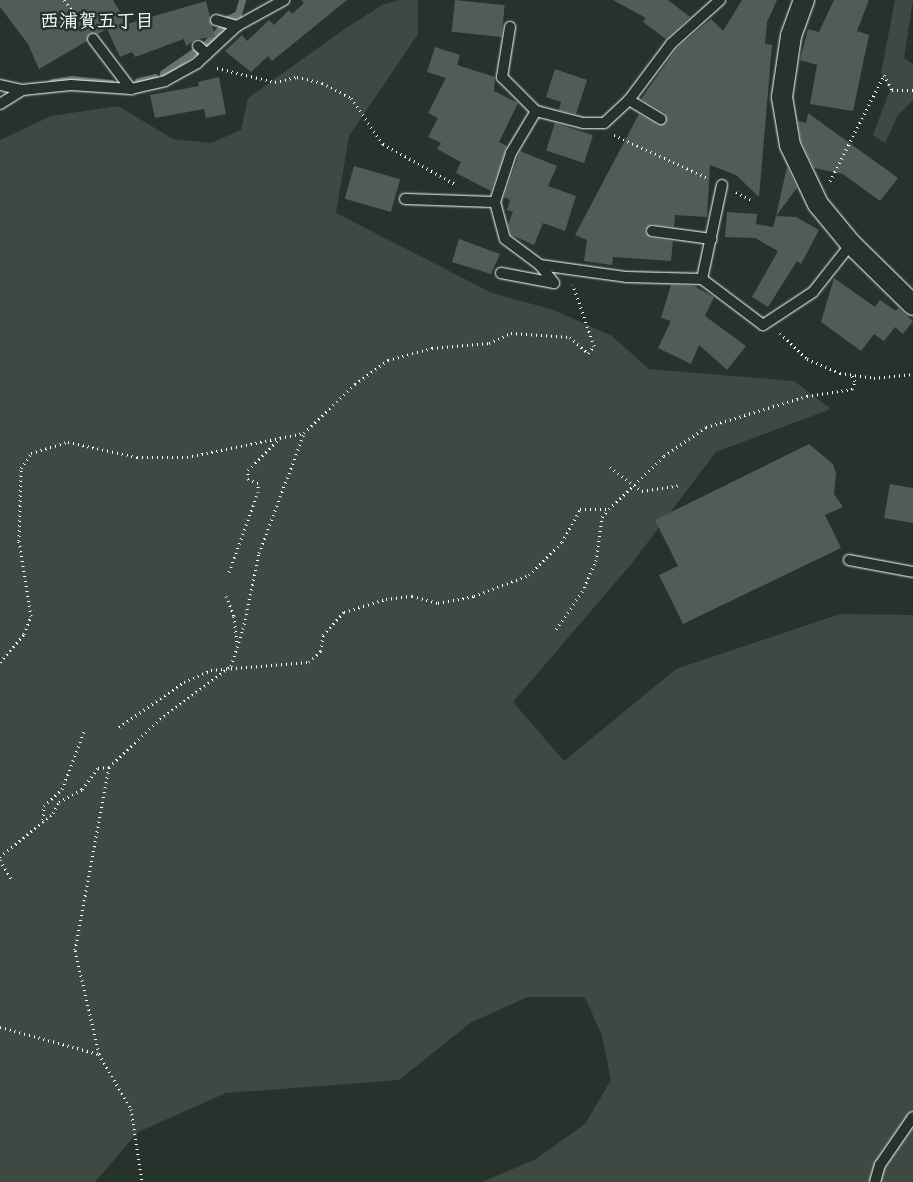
<!DOCTYPE html>
<html>
<head>
<meta charset="utf-8">
<style>
  body { margin:0 }
  #map { position:relative; width:913px; height:1182px; overflow:hidden; background:#26332d; font-family:Pangolin,"Klee One",sans-serif }
  div>[style] { position:absolute }
  [style*='--x'] { left:calc(var(--x)*1px); top:calc(var(--y)*1px); width:calc(var(--w)*1px); rotate:calc(var(--a)*1deg) }
  .green>* { inset:0; background:#3e4944 }
  .stream>* { height:7px; margin:-3.5px; padding:0 3.5px; transform-origin:3.5px; border-radius:3.5px; background:#67706c }
  .building>* { inset:0; background:#515c57; transform-origin:0 0 }
  .path>* { height:3px; margin-top:-1.5px; transform-origin:0; background:repeating-linear-gradient(90deg,#fff 0 1px,transparent 0 5px) }
  .roads { filter:drop-shadow(0 0 1px #fff) drop-shadow(0 0 1px #fff) }
  .lane>* { height:10px; margin:-5px; padding:0 5px; transform-origin:5px; border-radius:5px; background:#26332d }
  .street>* { height:20px; margin:-10px; padding:0 10px; transform-origin:10px; border-radius:10px; background:#26332d }
  span { translate:-50% -50%; white-space:nowrap; text-align:center; line-height:1.15; -webkit-text-stroke:5px #26332d; paint-order:stroke }
  .neighbourhood-label { font-size:19px; color:#fff; font-weight:700 }
</style>
</head>
<body>
<div id="map">
  <div class="green">
    <i style="clip-path:polygon(399px 0,418px 0,418px 34px,349px 136px,336px 213px,492px 293px,554px 310px,612px 336px,649px 369px,794px 381px,831px 409px,716px 452px,632px 563px,513px 702px,564px 761px,676px 669px,840px 614px,913px 615px,913px 1182px,482px 1182px,536px 1159px,585px 1124px,611px 1080px,602px 1036px,585px 997px,527px 997px,470px 1023px,399px 1080px,226px 1093px,138px 1132px,95px 1182px,0 1182px,0 140px,51px 116px,118px 106px,173px 139px,211px 143px,241px 130px,248px 98px,343px 30px,382px 5px)"></i>
    <i style="clip-path:polygon(895px 0,913px 0,904px 58px,913px 64px,913px 100px,898px 115px,885px 143px,873px 135px,890px 90px,881px 73px)"></i>
  </div>
  <div class="stream">
    <i style="--x:227;--y:19;--w:12;--a:-24"></i>
    <i style="--x:238;--y:14;--w:15;--a:-74"></i>
    <i style="--x:163;--y:73;--w:55;--a:-34.6"></i>
    <i style="--x:208;--y:42;--w:19;--a:-47"></i>
    <i style="--x:138;--y:81;--w:17;--a:-13"></i>
    <i style="--x:52;--y:82;--w:20;--a:-9"></i>
    <i style="--x:72;--y:79;--w:39;--a:6"></i>
  </div>
  <div class="building">
    <i style="clip-path:polygon(0 0,113px 0,127px 24px,206px 1px,215px 37px,196px 39px,186px 46px,184px 39px,135px 57px,132px 52px,120px 57px,107px 29px,98px 34px,89px 33px,87px 41px,39px 69px,28px 44px,0 7px)"></i>
    <i style="clip-path:polygon(301px 0,347px 0,272px 61px,268px 56px,251px 72px,225px 51px,242px 35px,247px 41px,269px 20px,274px 25px,289px 10px,292px 14px,304px 3px)"></i>
    <i style="left:455px;top:0;width:50px;height:32px;rotate:6deg"></i>
    <i style="clip-path:polygon(613px 0,668px 0,690px 17px,666px 39px,643px 22px,646px 18px)"></i>
    <i style="clip-path:polygon(742px 0,777px 0,767px 22px,765px 44px,772px 45px,759px 197px,736px 175px,710px 165px,707px 217px,675px 215px,674px 227px,652px 224px,645px 230px,651px 238px,673px 241px,671px 261px,613px 257px,612px 265px,584px 261px,587px 240px,575px 235px,639px 114px,658px 125px,667px 122px,665px 113px,641px 99px,677px 48px,711px 19px,723px 31px)"></i>
    <i style="clip-path:polygon(834px 0,869px 0,857px 31px,869px 35px,853px 111px,810px 104px,817px 65px,800px 60px,808px 29px,819px 32px)"></i>
    <i style="clip-path:polygon(435px 47px,460px 55px,457px 65px,495px 77px,494px 91px,518px 103px,499px 142px,507px 146px,491px 191px,456px 173px,461px 162px,437px 149px,441px 143px,428px 137px,438px 118px,428px 113px,446px 78px,427px 72px)"></i>
    <i style="clip-path:polygon(555px 69px,587px 80px,576px 114px,559px 110px,561px 102px,546px 97px)"></i>
    <i style="clip-path:polygon(219px 77px,226px 114px,206px 118px,204px 109px,155px 118px,150px 95px,199px 86px,198px 82px)"></i>
    <i style="clip-path:polygon(808px 113px,898px 178px,880px 201px,843px 174px,814px 168px,801px 141px,798px 121px,806px 123px)"></i>
    <i style="left:555px;top:123px;width:40px;height:29px;rotate:18deg"></i>
    <i style="clip-path:polygon(520px 151px,557px 166px,548px 186px,576px 196px,565px 231px,543px 223px,534px 245px,511px 235px,508px 225px,513px 212px,507px 210px,510px 200px,504px 197px)"></i>
    <i style="left:354px;top:166px;width:48px;height:34px;rotate:16deg"></i>
    <i style="clip-path:polygon(787px 167px,797px 188px,776px 216px)"></i>
    <i style="clip-path:polygon(727px 212px,757px 214px,756px 224px,773px 227px,776px 216px,796px 217px,819px 230px,801px 264px,797px 261px,768px 307px,752px 297px,778px 251px,755px 238px,725px 237px)"></i>
    <i style="clip-path:polygon(459px 239px,500px 254px,491px 274px,452px 262px)"></i>
    <i style="clip-path:polygon(834px 278px,875px 307px,880px 300px,896px 311px,898px 308px,913px 321px,903px 334px,895px 327px,884px 341px,874px 334px,861px 351px,821px 322px)"></i>
    <i style="clip-path:polygon(671px 285px,694px 286px,714px 297px,705px 316px,746px 346px,727px 370px,699px 345px,691px 364px,658px 348px,671px 321px,661px 318px)"></i>
    <i style="clip-path:polygon(809px 444px,833px 464px,836px 473px,834px 494px,843px 507px,825px 515px,841px 548px,683px 624px,659px 575px,678px 566px,655px 520px)"></i>
    <i style="clip-path:polygon(890px 484px,913px 488px,913px 523px,884px 518px)"></i>
  </div>
  <div class="path">
    <i style="--x:64;--y:0;--w:34;--a:52"></i>
    <i style="--x:217;--y:68;--w:60;--a:13.6"></i>
    <i style="--x:275;--y:82;--w:23;--a:-13"></i>
    <i style="--x:297;--y:77;--w:26;--a:13"></i>
    <i style="--x:322;--y:83;--w:33;--a:27"></i>
    <i style="--x:351;--y:98;--w:56;--a:55.2"></i>
    <i style="--x:383;--y:144;--w:82;--a:29.1"></i>
    <i style="--x:614;--y:135;--w:103;--a:24.6"></i>
    <i style="--x:830;--y:181;--w:119;--a:-63"></i>
    <i style="--x:884;--y:75;--w:17;--a:62"></i>
    <i style="--x:892;--y:90;--w:21;--a:0"></i>
    <i style="--x:736;--y:192;--w:19;--a:28"></i>
    <i style="--x:780;--y:333;--w:37;--a:44"></i>
    <i style="--x:807;--y:359;--w:36;--a:23"></i>
    <i style="--x:840;--y:373;--w:34;--a:8"></i>
    <i style="--x:874;--y:378;--w:39;--a:-6"></i>
    <i style="--x:610;--y:467;--w:40;--a:37"></i>
    <i style="--x:642;--y:491;--w:39;--a:-9"></i>
    <i style="--x:229;--y:572;--w:85;--a:-70.1"></i>
    <i style="--x:258;--y:492;--w:9;--a:-90"></i>
    <i style="--x:258;--y:483;--w:11;--a:-158"></i>
    <i style="--x:248;--y:479;--w:9;--a:-90"></i>
    <i style="--x:248;--y:470;--w:47;--a:-45"></i>
    <i style="--x:226;--y:596;--w:22;--a:68"></i>
    <i style="--x:234;--y:616;--w:27;--a:84"></i>
    <i style="--x:556;--y:629;--w:45;--a:-54.9"></i>
    <i style="--x:582;--y:592;--w:34;--a:-66"></i>
    <i style="--x:596;--y:561;--w:44;--a:-82.2"></i>
    <i style="--x:602;--y:517;--w:9;--a:-49"></i>
    <i style="--x:0;--y:662;--w:37;--a:-49"></i>
    <i style="--x:24;--y:634;--w:19;--a:-69"></i>
    <i style="--x:31;--y:616;--w:76;--a:-99.1"></i>
    <i style="--x:19;--y:541;--w:73;--a:-88.4"></i>
    <i style="--x:21;--y:468;--w:18;--a:-56"></i>
    <i style="--x:31;--y:453;--w:39;--a:-17"></i>
    <i style="--x:68;--y:442;--w:71;--a:12.3"></i>
    <i style="--x:137;--y:457;--w:50;--a:0"></i>
    <i style="--x:187;--y:457;--w:119;--a:-11.6"></i>
    <i style="--x:119;--y:727;--w:79;--a:-34.7"></i>
    <i style="--x:184;--y:682;--w:30;--a:-24"></i>
    <i style="--x:211;--y:670;--w:98;--a:-4.7"></i>
    <i style="--x:309;--y:662;--w:16;--a:-43"></i>
    <i style="--x:321;--y:651;--w:16;--a:-83"></i>
    <i style="--x:323;--y:635;--w:31;--a:-48"></i>
    <i style="--x:344;--y:612;--w:44;--a:-17.2"></i>
    <i style="--x:386;--y:599;--w:26;--a:-7"></i>
    <i style="--x:412;--y:596;--w:27;--a:15"></i>
    <i style="--x:438;--y:603;--w:37;--a:-11"></i>
    <i style="--x:474;--y:596;--w:59;--a:-20.9"></i>
    <i style="--x:529;--y:575;--w:47;--a:-45"></i>
    <i style="--x:562;--y:542;--w:38;--a:-61"></i>
    <i style="--x:580;--y:509;--w:29;--a:0"></i>
    <i style="--x:609;--y:509;--w:76;--a:-43.9"></i>
    <i style="--x:664;--y:456;--w:51;--a:-34.6"></i>
    <i style="--x:706;--y:427;--w:106;--a:-17.1"></i>
    <i style="--x:807;--y:396;--w:46;--a:-8.8"></i>
    <i style="--x:852;--y:389;--w:9;--a:-69"></i>
    <i style="--x:855;--y:381;--w:8;--a:-120"></i>
    <i style="--x:43;--y:820;--w:14;--a:-86"></i>
    <i style="--x:44;--y:806;--w:25;--a:-43"></i>
    <i style="--x:62;--y:789;--w:64;--a:-69"></i>
    <i style="--x:0;--y:857;--w:69;--a:-39.7"></i>
    <i style="--x:53;--y:813;--w:13;--a:-61"></i>
    <i style="--x:59;--y:802;--w:26;--a:-29"></i>
    <i style="--x:82;--y:789;--w:26;--a:-53"></i>
    <i style="--x:98;--y:768;--w:11;--a:-5"></i>
    <i style="--x:0;--y:860;--w:23;--a:59"></i>
    <i style="--x:0;--y:1027;--w:103;--a:15.3"></i>
    <i style="--x:99;--y:1054;--w:64;--a:59.8"></i>
    <i style="--x:131;--y:1109;--w:74;--a:81.4"></i>
    <i style="--x:99;--y:1054;--w:107;--a:-103"></i>
    <i style="--x:75;--y:950;--w:186;--a:-79.5"></i>
    <i style="--x:109;--y:767;--w:70;--a:-43.3"></i>
    <i style="--x:160;--y:719;--w:89;--a:-36.7"></i>
    <i style="--x:231;--y:666;--w:39;--a:-72"></i>
    <i style="--x:243;--y:629;--w:78;--a:-78.1"></i>
    <i style="--x:259;--y:553;--w:128;--a:-69.4"></i>
    <i style="--x:304;--y:433;--w:71;--a:-43.9"></i>
    <i style="--x:355;--y:384;--w:41;--a:-36"></i>
    <i style="--x:388;--y:360;--w:46;--a:-15.3"></i>
    <i style="--x:432;--y:348;--w:57;--a:-5"></i>
    <i style="--x:489;--y:343;--w:24;--a:-24"></i>
    <i style="--x:511;--y:333;--w:59;--a:3.9"></i>
    <i style="--x:570;--y:337;--w:24;--a:42"></i>
    <i style="--x:588;--y:353;--w:9;--a:-49"></i>
    <i style="--x:594;--y:346;--w:65;--a:-109"></i>
  </div>
  <div class="roads">
    <div class="lane">
      <i style="--x:720;--y:0;--w:66;--a:138.1"></i>
      <i style="--x:671;--y:44;--w:70;--a:126.9"></i>
      <i style="--x:629;--y:100;--w:34;--a:137"></i>
      <i style="--x:604;--y:123;--w:21;--a:180"></i>
      <i style="--x:583;--y:123;--w:49;--a:-165.7"></i>
      <i style="--x:536;--y:111;--w:49;--a:120.8"></i>
      <i style="--x:511;--y:153;--w:52;--a:108.1"></i>
      <i style="--x:495;--y:202;--w:38;--a:75"></i>
      <i style="--x:505;--y:239;--w:44;--a:36.6"></i>
      <i style="--x:540;--y:265;--w:88;--a:7.9"></i>
      <i style="--x:627;--y:277;--w:75;--a:1.5"></i>
      <i style="--x:702;--y:279;--w:76;--a:37"></i>
      <i style="--x:763;--y:325;--w:60;--a:-33.4"></i>
      <i style="--x:813;--y:292;--w:61;--a:-51.6"></i>
      <i style="--x:216;--y:20;--w:22;--a:16"></i>
      <i style="--x:510;--y:27;--w:51;--a:99.1"></i>
      <i style="--x:502;--y:77;--w:48;--a:45"></i>
      <i style="--x:93;--y:39;--w:63;--a:52.8"></i>
      <i style="--x:198;--y:46;--w:12;--a:42"></i>
      <i style="--x:0;--y:85;--w:23;--a:13"></i>
      <i style="--x:629;--y:100;--w:37;--a:31"></i>
      <i style="--x:0;--y:104;--w:26;--a:-32"></i>
      <i style="--x:22;--y:90;--w:49;--a:-5.8"></i>
      <i style="--x:71;--y:85;--w:60;--a:3.8"></i>
      <i style="--x:131;--y:89;--w:35;--a:-13"></i>
      <i style="--x:165;--y:81;--w:37;--a:-29"></i>
      <i style="--x:197;--y:63;--w:54;--a:-42.8"></i>
      <i style="--x:237;--y:26;--w:54;--a:-29"></i>
      <i style="--x:405;--y:199;--w:90;--a:1.9"></i>
      <i style="--x:652;--y:231;--w:60;--a:7.7"></i>
      <i style="--x:501;--y:273;--w:54;--a:10.7"></i>
      <i style="--x:554;--y:283;--w:23;--a:-128"></i>
      <i style="--x:702;--y:279;--w:96;--a:-78"></i>
      <i style="--x:849;--y:560;--w:65;--a:10.6"></i>
      <i style="--x:875;--y:1182;--w:18;--a:-74"></i>
      <i style="--x:880;--y:1165;--w:58;--a:-55.5"></i>
    </div>
    <div class="street">
      <i style="--x:804;--y:0;--w:38;--a:110"></i>
      <i style="--x:791;--y:36;--w:62;--a:98.4"></i>
      <i style="--x:782;--y:97;--w:49;--a:80.5"></i>
      <i style="--x:790;--y:145;--w:65;--a:64.6"></i>
      <i style="--x:818;--y:204;--w:52;--a:50.5"></i>
      <i style="--x:851;--y:244;--w:87;--a:44.5"></i>
    </div>
  </div>
  <div class="neighbourhood-label">
    <span style="left:97px;top:22px">西浦賀五丁目</span>
  </div>
</div>
</body>
</html>
